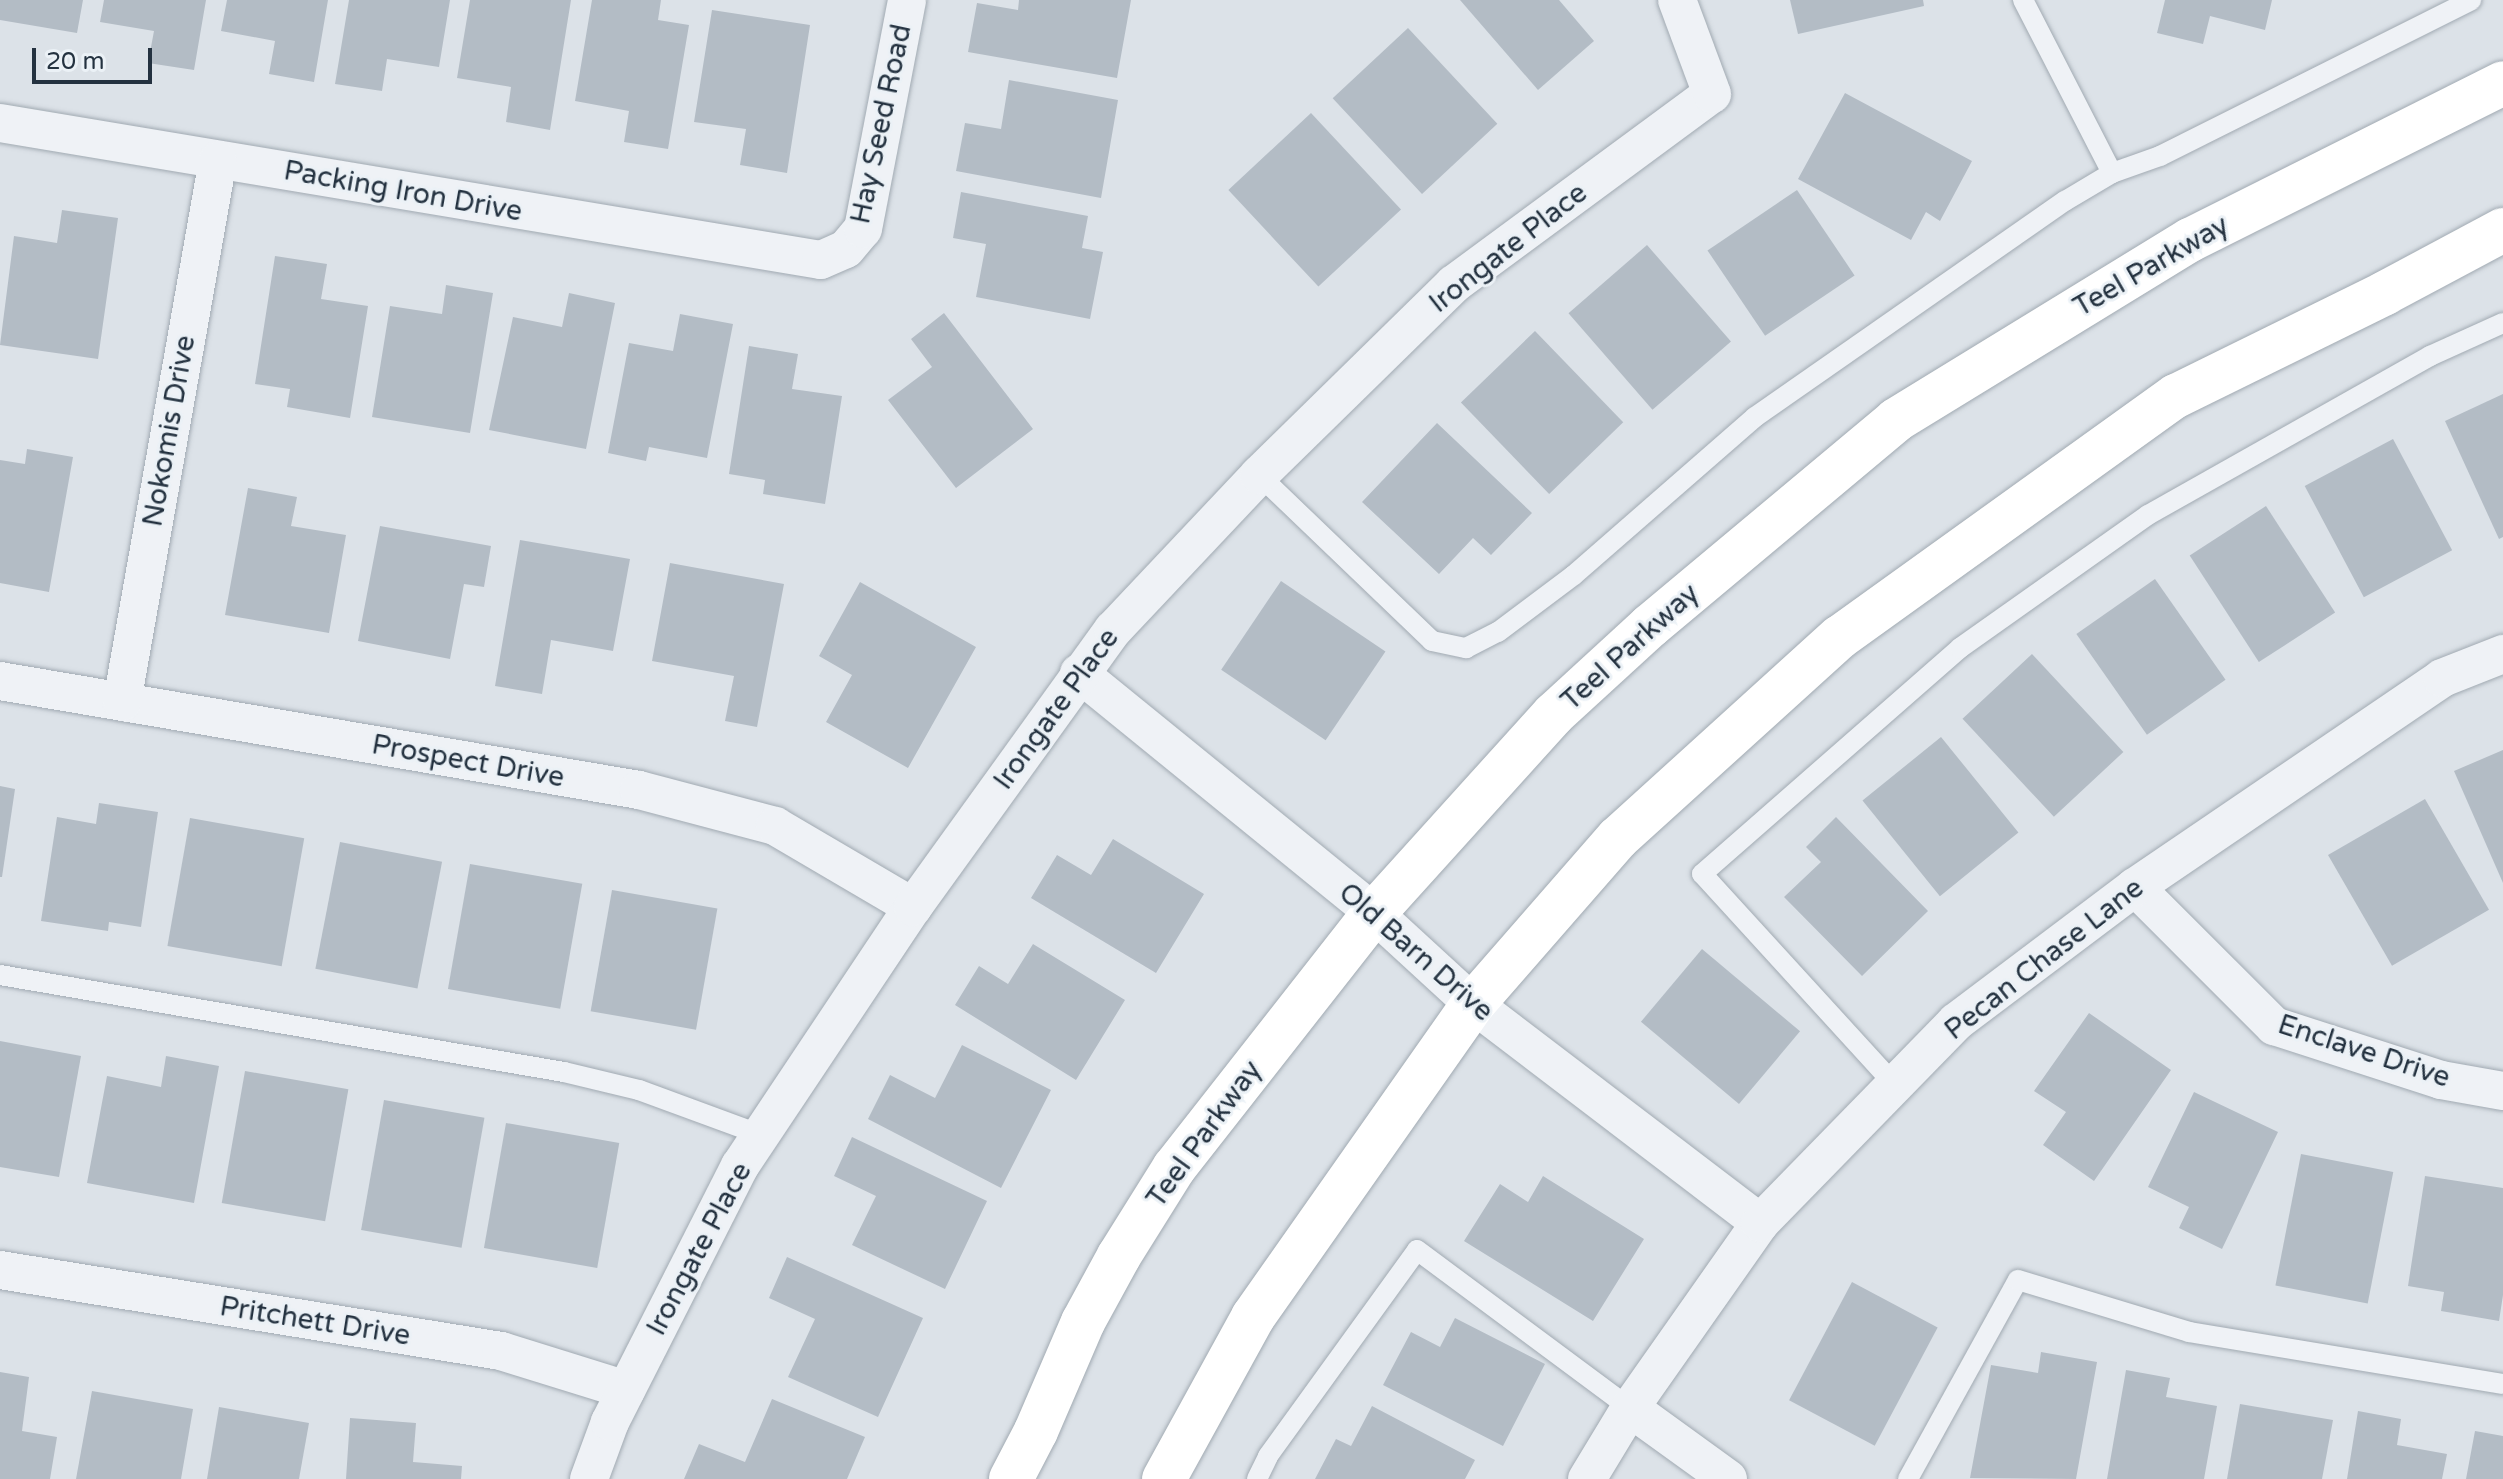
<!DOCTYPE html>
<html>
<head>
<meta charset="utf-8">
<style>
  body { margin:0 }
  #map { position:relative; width:2503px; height:1479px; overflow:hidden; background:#dce2e8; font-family:"Varela Round",sans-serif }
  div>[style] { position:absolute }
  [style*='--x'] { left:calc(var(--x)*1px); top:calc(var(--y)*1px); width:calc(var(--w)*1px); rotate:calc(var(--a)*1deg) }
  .building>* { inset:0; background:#b3bcc5; transform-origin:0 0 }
  .roads { filter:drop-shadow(0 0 2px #a1aab2) drop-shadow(0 0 2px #a1aab2) }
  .lane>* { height:20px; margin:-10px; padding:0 10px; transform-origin:10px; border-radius:10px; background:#eff2f6 }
  .street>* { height:38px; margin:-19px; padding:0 19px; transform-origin:19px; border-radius:19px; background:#eff2f6 }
  .secondary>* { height:44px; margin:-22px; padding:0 22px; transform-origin:22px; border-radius:22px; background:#fff }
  span { translate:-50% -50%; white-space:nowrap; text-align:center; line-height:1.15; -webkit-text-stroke:6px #ebf1f6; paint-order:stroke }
  .street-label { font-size:28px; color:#243240 }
  .scale { position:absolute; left:32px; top:48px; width:120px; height:36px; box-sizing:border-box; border:4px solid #243240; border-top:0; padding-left:10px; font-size:24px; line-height:28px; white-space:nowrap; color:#243240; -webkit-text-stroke:6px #ebf1f6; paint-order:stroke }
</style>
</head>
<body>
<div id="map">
  <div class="building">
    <i style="clip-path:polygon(0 0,83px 0,77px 33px,0 20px)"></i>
    <i style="clip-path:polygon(104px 0,206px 0,194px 70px,148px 63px,154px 31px,100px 22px)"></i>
    <i style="clip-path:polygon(227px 0,328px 0,314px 82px,269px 74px,275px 41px,221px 31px)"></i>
    <i style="clip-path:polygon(349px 0,450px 0,439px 67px,387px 59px,382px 91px,335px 84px)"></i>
    <i style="clip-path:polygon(470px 0,571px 0,550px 130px,506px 122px,511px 87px,457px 78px)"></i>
    <i style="clip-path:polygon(592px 0,661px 0,658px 20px,689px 25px,668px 149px,624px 142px,629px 111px,575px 101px)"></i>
    <i style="clip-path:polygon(1019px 0,1131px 0,1117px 78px,968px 52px,977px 3px,1018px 10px)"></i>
    <i style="clip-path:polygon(1460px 0,1559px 0,1594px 41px,1538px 90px)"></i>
    <i style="clip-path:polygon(1790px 0,1923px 0,1924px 6px,1798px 34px)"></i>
    <i style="clip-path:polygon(2165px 0,2272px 0,2265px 30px,2210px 16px,2203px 44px,2157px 33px)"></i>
    <i style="clip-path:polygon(712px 10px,810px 25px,787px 173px,740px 165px,746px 129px,694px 122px)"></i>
    <i style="left:1408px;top:28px;width:131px;height:103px;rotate:47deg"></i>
    <i style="clip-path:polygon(1009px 80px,1118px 100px,1101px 198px,956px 171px,965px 123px,1001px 129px)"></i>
    <i style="clip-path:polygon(1845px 93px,1972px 161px,1940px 221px,1926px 212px,1911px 240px,1798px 179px)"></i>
    <i style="left:1311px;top:113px;width:132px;height:113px;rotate:47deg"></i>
    <i style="left:1797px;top:190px;width:103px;height:108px;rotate:56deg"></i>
    <i style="clip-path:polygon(961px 192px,1088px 216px,1082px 248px,1103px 252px,1090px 319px,976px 297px,986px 244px,953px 238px)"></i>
    <i style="clip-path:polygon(62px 210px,118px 218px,98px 359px,0 345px,14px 236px,57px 243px)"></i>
    <i style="left:1647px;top:245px;width:128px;height:104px;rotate:49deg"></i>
    <i style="clip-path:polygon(275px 256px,327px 264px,321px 299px,368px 306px,350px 418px,287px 407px,290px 389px,255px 384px)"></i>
    <i style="clip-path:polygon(446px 285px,493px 293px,470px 433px,372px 417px,390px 306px,442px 314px)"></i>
    <i style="clip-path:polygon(569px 293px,615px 303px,586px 449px,489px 430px,513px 317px,562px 327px)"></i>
    <i style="clip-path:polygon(944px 313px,1033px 429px,956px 488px,888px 400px,932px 367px,911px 339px)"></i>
    <i style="clip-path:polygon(680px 314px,733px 324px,707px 458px,649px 447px,646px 461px,608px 453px,629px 343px,673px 351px)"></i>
    <i style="left:1535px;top:331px;width:127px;height:103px;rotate:46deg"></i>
    <i style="clip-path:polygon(749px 346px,798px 354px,792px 389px,842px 396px,825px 504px,763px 494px,765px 480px,729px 474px)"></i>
    <i style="clip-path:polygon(2503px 394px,2503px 537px,2499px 539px,2445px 421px)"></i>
    <i style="clip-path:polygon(1437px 423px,1532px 513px,1491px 555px,1473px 538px,1439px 574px,1362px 502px)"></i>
    <i style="left:2393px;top:439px;width:126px;height:100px;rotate:62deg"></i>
    <i style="clip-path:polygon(27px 449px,73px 457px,49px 592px,0 583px,0 460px,25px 464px)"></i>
    <i style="clip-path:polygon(248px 488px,297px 497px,291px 526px,346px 535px,329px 633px,225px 615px)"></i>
    <i style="left:2266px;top:506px;width:127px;height:91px;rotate:57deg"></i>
    <i style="clip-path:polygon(380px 526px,491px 546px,484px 587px,464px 584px,450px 659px,358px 641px)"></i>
    <i style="clip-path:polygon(520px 540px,630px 559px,613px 651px,551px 640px,542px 694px,495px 686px)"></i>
    <i style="clip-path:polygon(670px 563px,784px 584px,757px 727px,725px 721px,734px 676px,652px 661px)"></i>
    <i style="left:2155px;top:579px;width:123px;height:96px;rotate:55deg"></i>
    <i style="left:1281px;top:581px;width:126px;height:107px;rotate:34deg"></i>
    <i style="clip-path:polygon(860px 582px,976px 647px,908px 768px,826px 722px,852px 675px,819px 656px)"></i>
    <i style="left:2032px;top:654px;width:134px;height:95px;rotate:47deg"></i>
    <i style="left:1941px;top:737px;width:123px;height:101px;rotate:51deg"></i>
    <i style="clip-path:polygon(2503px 750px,2503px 883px,2454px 771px)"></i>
    <i style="clip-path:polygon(0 786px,15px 789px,2px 877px,0 877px)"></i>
    <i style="left:2425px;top:799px;width:128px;height:112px;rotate:60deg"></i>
    <i style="clip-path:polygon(99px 803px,158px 812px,141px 927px,109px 922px,108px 931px,41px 921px,57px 817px,96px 824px)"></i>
    <i style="clip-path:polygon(1836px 817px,1928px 911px,1862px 976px,1784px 897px,1821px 862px,1806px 847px)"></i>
    <i style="left:190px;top:818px;width:116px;height:130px;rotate:10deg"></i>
    <i style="clip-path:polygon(1113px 839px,1204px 894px,1156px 973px,1031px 898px,1057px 855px,1091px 875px)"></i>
    <i style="left:340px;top:842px;width:104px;height:129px;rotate:11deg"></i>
    <i style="left:470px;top:864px;width:114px;height:127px;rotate:10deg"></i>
    <i style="left:612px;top:890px;width:107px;height:123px;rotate:10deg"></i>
    <i style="clip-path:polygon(1033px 944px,1125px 1000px,1076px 1080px,955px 1005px,979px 966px,1008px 984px)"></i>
    <i style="left:1702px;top:949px;width:128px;height:95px;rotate:40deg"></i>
    <i style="clip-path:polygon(2089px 1013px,2171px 1070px,2094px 1181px,2043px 1145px,2066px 1112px,2034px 1091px)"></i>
    <i style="clip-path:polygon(0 1041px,81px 1056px,59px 1177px,0 1167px)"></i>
    <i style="clip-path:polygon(962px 1045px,1051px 1090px,1001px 1188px,868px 1119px,890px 1075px,935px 1098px)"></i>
    <i style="clip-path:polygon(166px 1056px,219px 1066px,194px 1203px,87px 1183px,107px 1076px,161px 1087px)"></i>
    <i style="left:245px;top:1071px;width:105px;height:134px;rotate:10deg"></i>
    <i style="clip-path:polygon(2194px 1092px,2278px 1132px,2222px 1249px,2179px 1228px,2189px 1207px,2148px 1187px)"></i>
    <i style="left:384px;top:1100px;width:102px;height:132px;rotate:10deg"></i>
    <i style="left:506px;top:1123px;width:115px;height:127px;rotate:10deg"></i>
    <i style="clip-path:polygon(852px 1137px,987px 1201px,945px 1289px,852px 1245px,876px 1196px,834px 1176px)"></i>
    <i style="left:2301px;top:1154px;width:94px;height:134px;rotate:11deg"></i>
    <i style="clip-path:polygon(1543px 1176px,1644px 1239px,1593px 1321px,1464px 1241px,1500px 1184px,1528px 1202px)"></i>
    <i style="clip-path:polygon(2425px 1176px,2503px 1188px,2503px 1295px,2499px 1321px,2441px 1311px,2444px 1292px,2408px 1286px)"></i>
    <i style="clip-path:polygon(787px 1257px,923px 1318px,878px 1417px,788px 1377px,815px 1319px,769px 1298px)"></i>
    <i style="left:1852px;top:1282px;width:97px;height:134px;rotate:28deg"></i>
    <i style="clip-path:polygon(1455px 1318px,1545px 1364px,1503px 1446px,1383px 1385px,1411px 1332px,1440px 1347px)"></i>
    <i style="clip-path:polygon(2041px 1352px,2097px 1362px,2076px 1479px,1970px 1478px,1991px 1365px,2038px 1373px)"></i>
    <i style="clip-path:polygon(2126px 1370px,2170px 1378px,2166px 1397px,2217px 1406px,2204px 1479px,2107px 1479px)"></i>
    <i style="clip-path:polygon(0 1372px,29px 1377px,22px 1431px,57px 1437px,50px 1479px,0 1479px)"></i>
    <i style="clip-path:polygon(92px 1391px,193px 1409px,181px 1479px,76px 1479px)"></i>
    <i style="clip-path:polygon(772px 1399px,865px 1437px,847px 1479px,684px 1479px,699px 1444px,745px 1462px)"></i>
    <i style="clip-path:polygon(2240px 1404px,2333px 1420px,2322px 1479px,2227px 1479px)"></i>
    <i style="clip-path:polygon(1372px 1406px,1475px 1460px,1465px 1479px,1315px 1479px,1336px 1439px,1351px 1446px)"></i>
    <i style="clip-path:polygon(219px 1407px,309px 1423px,299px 1479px,207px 1479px)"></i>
    <i style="clip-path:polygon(2358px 1411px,2401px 1419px,2397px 1445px,2447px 1454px,2442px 1479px,2347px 1479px)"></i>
    <i style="clip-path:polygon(350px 1418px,416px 1423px,413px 1462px,462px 1466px,461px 1479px,346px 1479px)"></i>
    <i style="clip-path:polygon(2475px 1431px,2503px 1436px,2503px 1479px,2466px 1479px)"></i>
  </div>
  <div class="roads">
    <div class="lane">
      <i style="--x:2112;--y:173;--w:51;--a:-19.5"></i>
      <i style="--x:2160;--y:156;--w:348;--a:-26.6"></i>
      <i style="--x:1259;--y:475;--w:240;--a:43.8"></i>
      <i style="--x:1432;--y:641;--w:35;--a:12"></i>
      <i style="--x:1466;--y:648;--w:36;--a:-27"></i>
      <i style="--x:1498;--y:632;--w:95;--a:-36.9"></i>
      <i style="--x:1574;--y:575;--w:240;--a:-41.1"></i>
      <i style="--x:1755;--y:417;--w:378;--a:-34.9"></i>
      <i style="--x:2065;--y:201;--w:55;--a:-30.8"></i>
      <i style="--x:2112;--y:173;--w:195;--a:-117.2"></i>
      <i style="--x:0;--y:975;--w:572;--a:9.76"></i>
      <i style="--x:564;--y:1072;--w:77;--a:13.5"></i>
      <i style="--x:639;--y:1090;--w:130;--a:20.2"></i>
      <i style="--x:1895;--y:1085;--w:286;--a:-132.4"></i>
      <i style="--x:1702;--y:874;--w:343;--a:-41.2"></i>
      <i style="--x:1960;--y:648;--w:230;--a:-35.3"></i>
      <i style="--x:2148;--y:515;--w:324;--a:-29.4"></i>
      <i style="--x:2430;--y:356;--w:80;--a:-24.3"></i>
      <i style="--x:1257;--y:1479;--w:25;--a:-64"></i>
      <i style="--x:1268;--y:1456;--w:254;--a:-54.1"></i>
      <i style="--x:1417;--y:1250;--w:265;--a:36.6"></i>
      <i style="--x:1908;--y:1479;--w:227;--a:-61.1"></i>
      <i style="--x:2018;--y:1280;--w:179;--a:16.9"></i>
      <i style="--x:2189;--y:1332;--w:318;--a:9.4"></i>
    </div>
    <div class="street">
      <i style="--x:0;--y:123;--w:832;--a:9.47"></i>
      <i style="--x:821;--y:260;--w:27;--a:-24"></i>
      <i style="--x:846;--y:249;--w:26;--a:-50"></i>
      <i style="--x:863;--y:229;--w:233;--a:-79.1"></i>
      <i style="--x:1079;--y:673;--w:380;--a:39.1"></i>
      <i style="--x:1374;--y:913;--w:134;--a:42.6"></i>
      <i style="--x:1473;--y:1004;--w:361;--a:37.3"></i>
      <i style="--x:0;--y:681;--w:648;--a:9.68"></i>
      <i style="--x:639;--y:790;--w:141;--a:14.8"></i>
      <i style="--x:775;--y:826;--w:160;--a:30.4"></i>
      <i style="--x:122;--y:702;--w:550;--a:-79.96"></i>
      <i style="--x:2135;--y:887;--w:197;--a:45"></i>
      <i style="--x:2274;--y:1026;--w:176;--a:17.9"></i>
      <i style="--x:2441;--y:1080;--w:63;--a:10.1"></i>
      <i style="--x:0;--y:1270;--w:508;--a:9.18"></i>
      <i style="--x:501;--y:1351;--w:131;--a:17.3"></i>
      <i style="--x:1630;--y:1408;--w:121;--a:35.9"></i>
      <i style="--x:589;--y:1479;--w:61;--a:-69.8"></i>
      <i style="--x:610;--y:1422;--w:287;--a:-63.1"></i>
      <i style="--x:740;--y:1166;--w:311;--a:-56.3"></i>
      <i style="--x:913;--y:907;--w:342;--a:-54.2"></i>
      <i style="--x:1113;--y:630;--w:213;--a:-46.7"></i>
      <i style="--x:1259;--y:475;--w:273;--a:-44.4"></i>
      <i style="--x:1454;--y:284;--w:320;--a:-36.4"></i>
      <i style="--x:1712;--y:94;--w:100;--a:-110.4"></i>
      <i style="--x:1587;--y:1479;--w:83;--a:-58.8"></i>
      <i style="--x:1630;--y:1408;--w:226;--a:-54.9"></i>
      <i style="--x:1760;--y:1223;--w:281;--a:-45.7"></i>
      <i style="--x:1956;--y:1022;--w:224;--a:-37"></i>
      <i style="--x:2135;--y:887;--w:371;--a:-34.2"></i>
      <i style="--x:2442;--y:678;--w:66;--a:-21.5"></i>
    </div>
    <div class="secondary">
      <i style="--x:1011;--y:1479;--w:54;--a:-62.5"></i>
      <i style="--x:1036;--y:1431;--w:119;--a:-66.7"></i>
      <i style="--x:1083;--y:1322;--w:75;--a:-61.4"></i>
      <i style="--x:1119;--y:1256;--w:104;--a:-58"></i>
      <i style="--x:1174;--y:1168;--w:324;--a:-51.9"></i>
      <i style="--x:1374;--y:913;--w:268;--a:-47.9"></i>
      <i style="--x:1554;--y:714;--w:130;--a:-42.5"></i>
      <i style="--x:1650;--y:626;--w:321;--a:-39.9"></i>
      <i style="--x:1896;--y:420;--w:345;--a:-31.5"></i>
      <i style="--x:2190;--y:240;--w:350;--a:-26.6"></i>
      <i style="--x:1164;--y:1479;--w:185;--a:-61.2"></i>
      <i style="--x:1253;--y:1317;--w:383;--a:-54.9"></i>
      <i style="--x:1473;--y:1004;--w:220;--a:-48.9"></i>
      <i style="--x:1618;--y:838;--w:299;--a:-42.2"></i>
      <i style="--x:1840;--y:637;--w:413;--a:-35.7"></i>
      <i style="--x:2176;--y:396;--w:233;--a:-26.2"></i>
      <i style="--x:2385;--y:293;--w:134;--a:-28.1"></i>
    </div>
  </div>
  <div class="street-label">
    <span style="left:881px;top:124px;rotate:-78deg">Hay Seed Road</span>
    <span style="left:403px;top:191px;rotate:10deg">Packing Iron Drive</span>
    <span style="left:1508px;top:248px;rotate:-38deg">Irongate Place</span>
    <span style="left:2151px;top:266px;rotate:-30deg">Teel Parkway</span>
    <span style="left:169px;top:431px;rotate:-80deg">Nokomis Drive</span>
    <span style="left:1630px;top:647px;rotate:-42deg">Teel Parkway</span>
    <span style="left:1056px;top:709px;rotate:-54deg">Irongate Place</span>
    <span style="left:468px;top:761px;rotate:10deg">Prospect Drive</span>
    <span style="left:1416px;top:952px;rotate:41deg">Old Barn Drive</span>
    <span style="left:2044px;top:959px;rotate:-38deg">Pecan Chase Lane</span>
    <span style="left:2364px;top:1051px;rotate:18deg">Enclave Drive</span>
    <span style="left:1204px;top:1134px;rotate:-54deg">Teel Parkway</span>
    <span style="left:699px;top:1249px;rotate:-62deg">Irongate Place</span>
    <span style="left:315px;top:1321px;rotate:9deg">Pritchett Drive</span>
  </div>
  <div class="scale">20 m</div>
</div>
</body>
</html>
